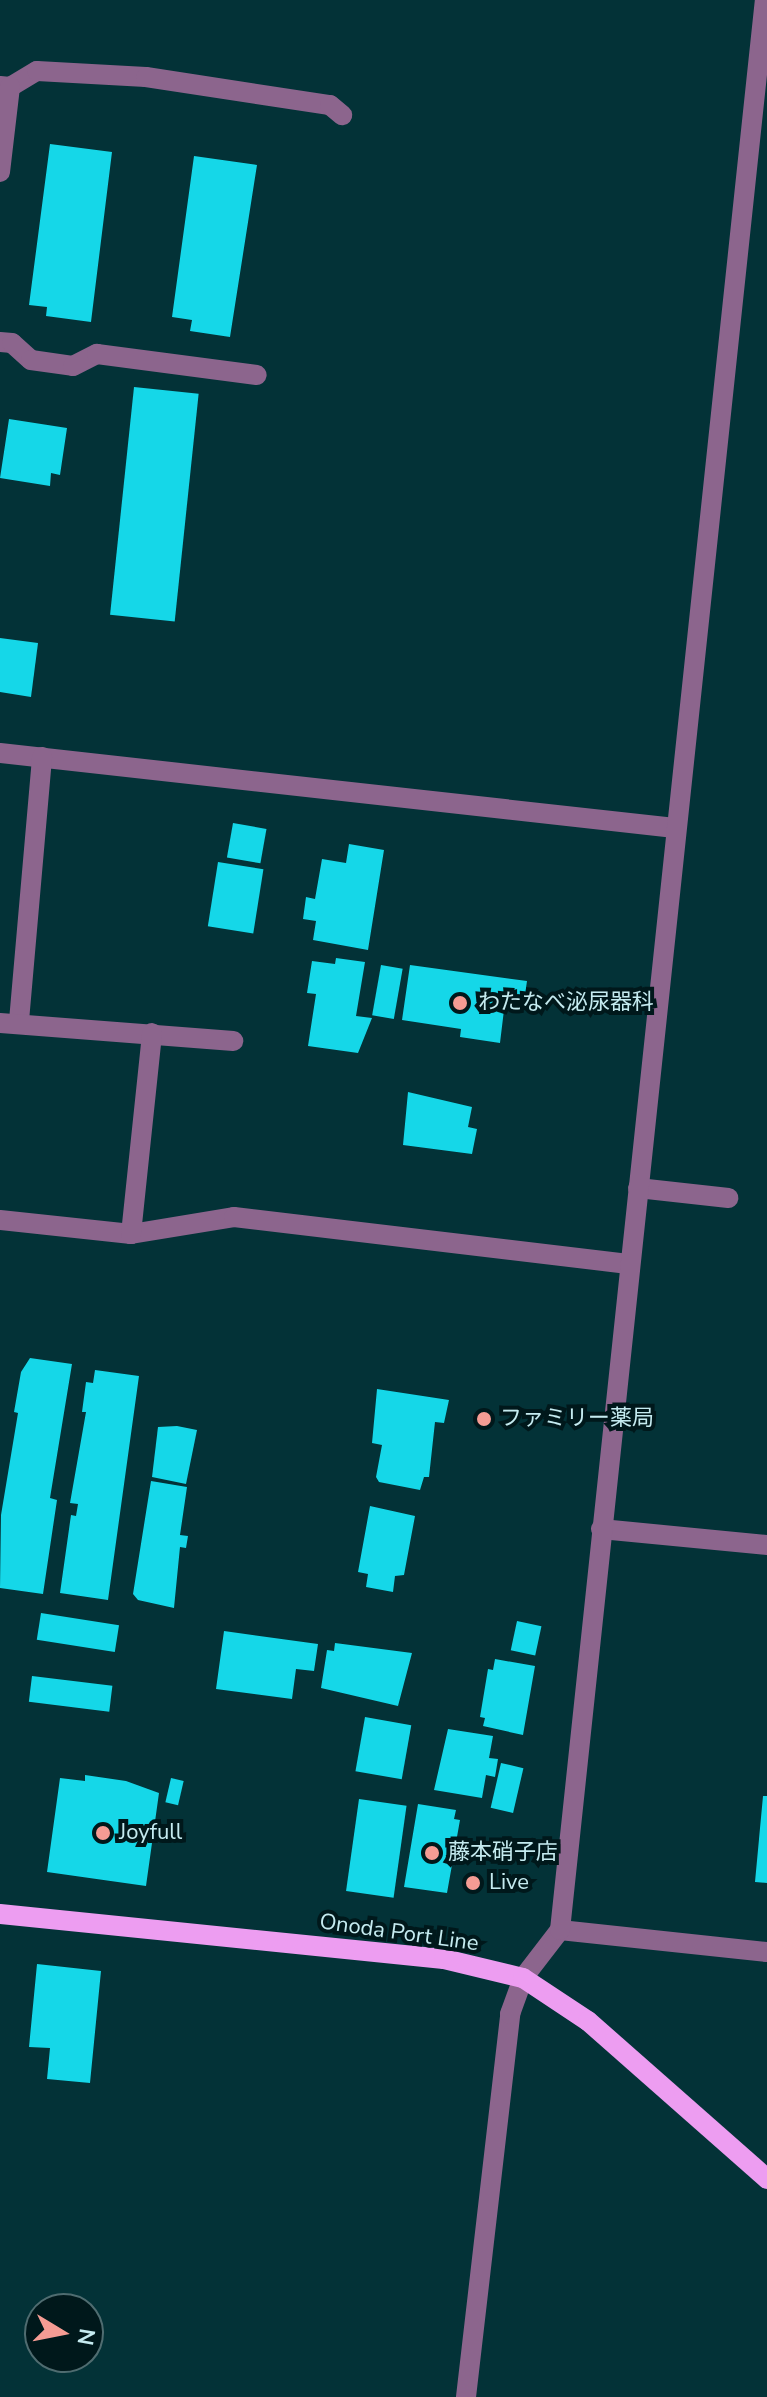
<!DOCTYPE html>
<html>
<head>
<meta charset="utf-8">
<style>
  body { margin:0 }
  #map { position:relative; width:767px; height:2397px; overflow:hidden; background:#033237; font-family:"Nunito Sans","Noto Sans JP",sans-serif }
  div>[style] { position:absolute }
  [style*='--x'] { left:calc(var(--x)*1px); top:calc(var(--y)*1px); width:calc(var(--w)*1px); rotate:calc(var(--a)*1deg) }
  .building>* { inset:0; background:#15d7e8; transform-origin:0 0 }
  .minor>* { height:20px; margin:-10px; padding:0 10px; transform-origin:10px; border-radius:10px; background:#8c658d }
  .major>* { height:20px; margin:-10px; padding:0 10px; transform-origin:10px; border-radius:10px; background:#ed9df1 }
  .dots>* { width:22px; height:22px; translate:-50% -50%; box-sizing:border-box; border:4px solid #00181b; border-radius:50% }
  span { translate:-50% -50%; white-space:nowrap; text-align:center; line-height:1.15; -webkit-text-stroke:8px #00181b; paint-order:stroke }
  .poi-label { font-size:22px; color:#c5ebf0 }
  .left { translate:0 -50%; text-align:left }
  .street-label { font-size:22px; color:#c5ebf0 }
  .north { position:absolute; left:24px; top:2293px; width:80px; height:80px; box-sizing:border-box; background:#00181b; border:2px solid #4f6c70; border-radius:50%; rotate:100deg; font-size:22px; font-weight:700; line-height:32px; text-align:center; color:#c5ebf0 }
  .north::after { content:''; display:block; margin:auto; width:28px; height:36px; background:#f59c94; clip-path:polygon(50% 0,100% 100%,50% 72%,0 100%) }
</style>
</head>
<body>
<div id="map">
  <div class="building">
    <i style="clip-path:polygon(50px 144px,112px 152px,91px 322px,46px 316px,47px 307px,29px 305px)"></i>
    <i style="clip-path:polygon(194px 156px,257px 165px,230px 337px,190px 331px,192px 320px,172px 317px)"></i>
    <i style="left:134px;top:387px;width:65px;height:229px;rotate:6deg"></i>
    <i style="clip-path:polygon(9px 419px,67px 428px,60px 475px,51px 473px,50px 486px,0 478px)"></i>
    <i style="clip-path:polygon(0 638px,38px 643px,31px 697px,0 692px)"></i>
    <i style="left:233px;top:823px;width:34px;height:35px;rotate:10deg"></i>
    <i style="clip-path:polygon(349px 844px,384px 850px,368px 950px,313px 940px,316px 921px,303px 919px,306px 897px,315px 899px,322px 859px,346px 863px)"></i>
    <i style="left:218px;top:862px;width:46px;height:65px;rotate:9deg"></i>
    <i style="clip-path:polygon(336px 958px,365px 962px,356px 1016px,372px 1018px,358px 1053px,308px 1046px,316px 994px,307px 993px,312px 961px,335px 964px)"></i>
    <i style="left:381px;top:965px;width:22px;height:51px;rotate:10deg"></i>
    <i style="clip-path:polygon(410px 965px,527px 981px,525px 995px,516px 994px,514px 1012px,504px 1010px,500px 1043px,460px 1037px,461px 1029px,402px 1020px)"></i>
    <i style="clip-path:polygon(408px 1092px,472px 1107px,468px 1127px,477px 1129px,472px 1154px,403px 1145px)"></i>
    <i style="clip-path:polygon(30px 1358px,72px 1364px,50px 1498px,57px 1500px,43px 1594px,0 1588px,1px 1515px,18px 1413px,14px 1412px,21px 1372px)"></i>
    <i style="clip-path:polygon(95px 1370px,139px 1376px,108px 1600px,60px 1593px,71px 1515px,76px 1516px,78px 1504px,70px 1503px,86px 1412px,82px 1412px,86px 1382px,93px 1383px)"></i>
    <i style="clip-path:polygon(377px 1389px,449px 1400px,444px 1423px,435px 1422px,429px 1477px,424px 1477px,420px 1490px,379px 1482px,376px 1477px,382px 1445px,372px 1443px)"></i>
    <i style="clip-path:polygon(177px 1426px,197px 1430px,186px 1484px,152px 1477px,158px 1427px)"></i>
    <i style="clip-path:polygon(151px 1481px,187px 1487px,180px 1535px,188px 1536px,186px 1548px,180px 1547px,174px 1608px,138px 1600px,133px 1594px)"></i>
    <i style="clip-path:polygon(370px 1506px,415px 1516px,404px 1575px,395px 1576px,393px 1592px,366px 1587px,368px 1574px,358px 1572px)"></i>
    <i style="left:41px;top:1613px;width:79px;height:27px;rotate:9deg"></i>
    <i style="left:517px;top:1621px;width:25px;height:30px;rotate:12deg"></i>
    <i style="clip-path:polygon(224px 1631px,318px 1644px,314px 1671px,296px 1669px,292px 1699px,216px 1689px)"></i>
    <i style="clip-path:polygon(335px 1643px,412px 1653px,398px 1706px,321px 1688px,327px 1650px,334px 1651px)"></i>
    <i style="clip-path:polygon(495px 1659px,535px 1666px,523px 1735px,483px 1726px,485px 1718px,480px 1717px,488px 1669px,493px 1670px)"></i>
    <i style="left:32px;top:1676px;width:81px;height:26px;rotate:7deg"></i>
    <i style="left:365px;top:1717px;width:47px;height:55px;rotate:10deg"></i>
    <i style="clip-path:polygon(448px 1729px,493px 1736px,489px 1758px,498px 1759px,495px 1777px,486px 1775px,482px 1798px,434px 1790px)"></i>
    <i style="left:501px;top:1763px;width:23px;height:46px;rotate:13deg"></i>
    <i style="clip-path:polygon(85px 1775px,126px 1781px,159px 1793px,146px 1886px,47px 1872px,60px 1778px,85px 1781px)"></i>
    <i style="left:171px;top:1778px;width:13px;height:25px;rotate:13deg"></i>
    <i style="clip-path:polygon(763px 1796px,767px 1796px,767px 1883px,755px 1882px)"></i>
    <i style="left:359px;top:1799px;width:48px;height:93px;rotate:8deg"></i>
    <i style="clip-path:polygon(418px 1804px,456px 1810px,454px 1819px,460px 1820px,447px 1893px,404px 1887px)"></i>
    <i style="clip-path:polygon(37px 1964px,101px 1971px,90px 2083px,47px 2079px,50px 2048px,29px 2047px)"></i>
  </div>
  <div class="minor">
    <i style="--x:0;--y:86;--w:10;--a:6"></i>
    <i style="--x:10;--y:87;--w:31;--a:-31"></i>
    <i style="--x:37;--y:71;--w:109;--a:3.2"></i>
    <i style="--x:146;--y:77;--w:186;--a:8.7"></i>
    <i style="--x:330;--y:105;--w:16;--a:40"></i>
    <i style="--x:0;--y:172;--w:86;--a:-83.3"></i>
    <i style="--x:0;--y:342;--w:12;--a:5"></i>
    <i style="--x:12;--y:343;--w:25;--a:42"></i>
    <i style="--x:31;--y:360;--w:42;--a:8.1"></i>
    <i style="--x:73;--y:366;--w:27;--a:-27"></i>
    <i style="--x:97;--y:354;--w:161;--a:7.5"></i>
    <i style="--x:0;--y:753;--w:679;--a:6.34"></i>
    <i style="--x:19;--y:1021;--w:265;--a:-85"></i>
    <i style="--x:0;--y:1023;--w:234;--a:4.4"></i>
    <i style="--x:638;--y:1188;--w:91;--a:6.3"></i>
    <i style="--x:0;--y:1220;--w:132;--a:6.1"></i>
    <i style="--x:131;--y:1234;--w:104;--a:-9.4"></i>
    <i style="--x:234;--y:1217;--w:397;--a:6.8"></i>
    <i style="--x:131;--y:1234;--w:202;--a:-84"></i>
    <i style="--x:601;--y:1529;--w:167;--a:5.5"></i>
    <i style="--x:560;--y:1930;--w:208;--a:6.1"></i>
    <i style="--x:466;--y:2397;--w:386;--a:-83.4"></i>
    <i style="--x:510;--y:2014;--w:38;--a:-70"></i>
    <i style="--x:523;--y:1978;--w:61;--a:-52.4"></i>
    <i style="--x:560;--y:1930;--w:1941;--a:-83.94"></i>
  </div>
  <div class="major">
    <i style="--x:0;--y:1914;--w:446;--a:5.8"></i>
    <i style="--x:444;--y:1959;--w:81;--a:13.5"></i>
    <i style="--x:523;--y:1978;--w:78;--a:33.5"></i>
    <i style="--x:588;--y:2021;--w:239;--a:41.4"></i>
  </div>
  <div class="dots">
    <i style="left:460px;top:1003px;background:#f59c94"></i>
    <i style="left:484px;top:1419px;background:#f59c94"></i>
    <i style="left:103px;top:1833px;background:#f59c94"></i>
    <i style="left:432px;top:1853px;background:#f59c94"></i>
    <i style="left:473px;top:1883px;background:#f59c94"></i>
  </div>
  <div class="poi-label">
    <span class="left" style="left:478px;top:1003px">わたなべ泌尿器科</span>
    <span class="left" style="left:500px;top:1419px">ファミリー薬局</span>
    <span class="left" style="left:119px;top:1833px">Joyfull</span>
    <span class="left" style="left:448px;top:1853px">藤本硝子店</span>
    <span class="left" style="left:489px;top:1883px">Live</span>
  </div>
  <div class="street-label">
    <span style="left:399px;top:1933px;rotate:8deg">Onoda Port Line</span>
  </div>
  <div class="north">N</div>
</div>
</body>
</html>
